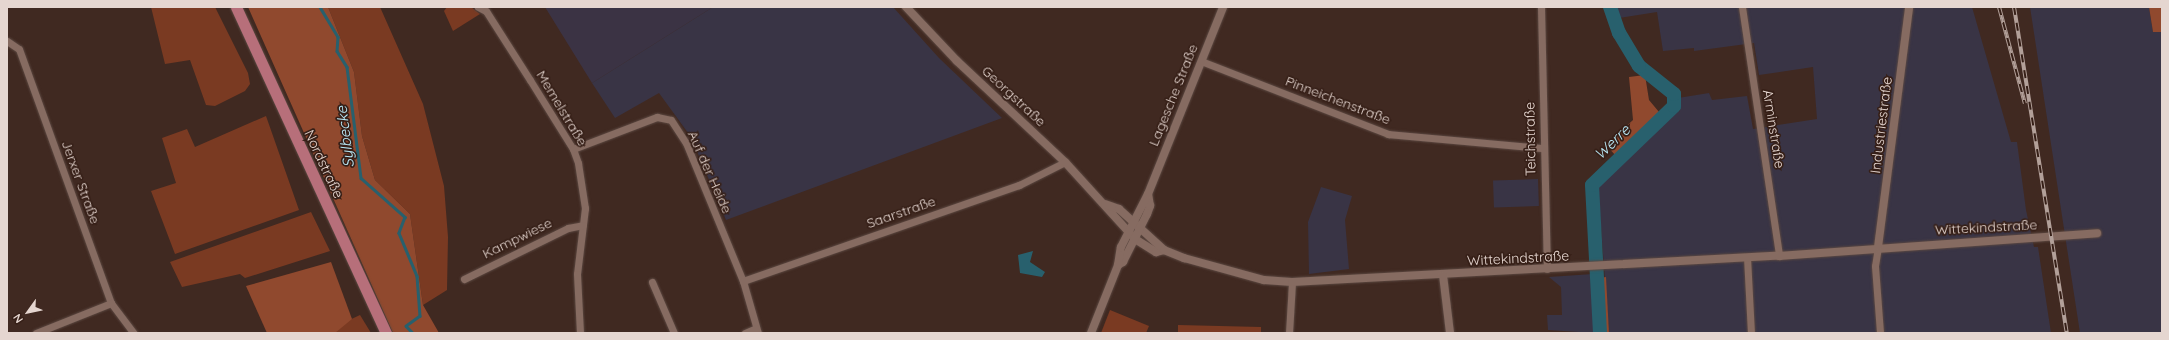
<!DOCTYPE html>
<html>
<head>
<meta charset="utf-8">
<style>
  body { margin:0 }
  #map { position:relative; width:2169px; height:340px; overflow:hidden; background:#402921; font-family:Quicksand,sans-serif }
  div>[style] { position:absolute }
  [style*='--x'] { left:calc(var(--x)*1px); top:calc(var(--y)*1px); width:calc(var(--w)*1px); rotate:calc(var(--a)*1deg) }
  .commercial>* { inset:0; background:#393445; transform-origin:0 0 }
  .education>* { inset:0; background:#3b3344 }
  .green>* { inset:0; background:#7a3a22 }
  .forest>* { inset:0; background:#90492e }
  .water>* { inset:0; background:#28606d }
  .stream>* { height:2.5px; margin:-1.25px; padding:0 1.25px; transform-origin:1.25px; border-radius:1.25px; background:#28606d }
  .river>* { height:14px; margin:-7px; padding:0 7px; transform-origin:7px; border-radius:7px; background:#28606d }
  .roads { filter:drop-shadow(0 0 1px #5b4841) drop-shadow(0 0 1px #5b4841) }
  .minor>* { height:7px; margin:-3.5px; padding:0 3.5px; transform-origin:3.5px; border-radius:3.5px; background:#866b61 }
  .tertiary>* { height:8px; margin:-4px; padding:0 4px; transform-origin:4px; border-radius:4px; background:#866b61 }
  .primary>* { height:11px; margin:-5.5px; padding:0 5.5px; transform-origin:5.5px; border-radius:5.5px; background:#b76f7a }
  .rail>* { height:4px; margin-top:-2px; transform-origin:0; background:repeating-linear-gradient(90deg,#361f17 0 8px,#b2a099 0 16px); box-sizing:border-box; border-block:1px solid #b2a099 }
  span { translate:-50% -50%; white-space:nowrap; text-align:center; line-height:1.15; -webkit-text-stroke:3.5px #361f17; paint-order:stroke }
  .street-label { font-size:14px; color:#e5d6d0 }
  .water-label { font-size:15px; color:#baebf9; font-style:italic }
  .frame { position:absolute; inset:0; border:8px solid #e5d6d0; pointer-events:none }
  .north { position:absolute; left:8px; top:292px; width:40px; height:40px; -webkit-text-stroke:3px #361f17; paint-order:stroke; rotate:237deg; font-size:11px; font-weight:700; line-height:16px; text-align:center; color:#e5d6d0 }
  .north::after { content:''; display:block; margin:auto; width:14px; height:18px; background:#e5d6d0; clip-path:polygon(50% 0,100% 100%,50% 72%,0 100%) }
</style>
</head>
<body>
<div id="map">
  <div class="commercial">
    <i style="clip-path:polygon(713px 7px,893px 7px,939px 58px,1002px 118px,726px 220px,691px 137px,659px 93px,615px 118px,592px 83px)"></i>
    <i style="clip-path:polygon(1615px 7px,1972px 7px,2011px 142px,2017px 142px,2026px 210px,2034px 247px,2038px 247px,2051px 333px,1609px 333px,1598px 187px,1662px 122px,1674px 112px,1680px 111px,1678px 98px,1709px 93px,1712px 100px,1747px 96px,1753px 129px,1817px 119px,1813px 67px,1759px 75px,1754px 43px,1694px 51px,1694px 48px,1663px 51px,1657px 12px,1619px 18px)"></i>
    <i style="clip-path:polygon(2030px 7px,2149px 7px,2153px 32px,2162px 32px,2162px 333px,2080px 333px)"></i>
    <i style="left:1538px;top:179px;width:27px;height:45px;rotate:88deg"></i>
    <i style="clip-path:polygon(1321px 187px,1352px 196px,1345px 220px,1349px 269px,1309px 274px,1308px 222px)"></i>
    <i style="clip-path:polygon(1593px 274px,1594px 333px,1548px 330px,1547px 315px,1562px 315px,1561px 287px,1549px 277px)"></i>
  </div>
  <div class="education">
    <i style="clip-path:polygon(545px 7px,713px 7px,592px 83px)"></i>
  </div>
  <div class="green">
    <i style="clip-path:polygon(151px 7px,215px 7px,248px 73px,250px 84px,245px 91px,215px 106px,206px 105px,190px 60px,165px 64px)"></i>
    <i style="clip-path:polygon(328px 7px,380px 7px,423px 104px,444px 186px,448px 237px,447px 290px,423px 305px,410px 214px,375px 180px,362px 136px,354px 72px)"></i>
    <i style="clip-path:polygon(447px 7px,471px 7px,480px 14px,453px 31px,444px 11px)"></i>
    <i style="clip-path:polygon(266px 116px,299px 210px,175px 254px,151px 191px,176px 183px,162px 138px,187px 129px,195px 147px)"></i>
    <i style="clip-path:polygon(311px 212px,330px 251px,245px 278px,240px 274px,182px 287px,170px 262px)"></i>
    <i style="clip-path:polygon(1110px 310px,1149px 326px,1146px 333px,1101px 333px)"></i>
    <i style="clip-path:polygon(360px 315px,371px 333px,332px 333px,343px 323px)"></i>
    <i style="clip-path:polygon(1178px 325px,1261px 327px,1261px 333px,1178px 333px)"></i>
  </div>
  <div class="forest">
    <i style="clip-path:polygon(248px 7px,328px 7px,354px 72px,362px 136px,375px 180px,410px 214px,423px 305px,439px 333px,393px 333px)"></i>
    <i style="clip-path:polygon(2149px 7px,2162px 7px,2162px 32px,2153px 32px)"></i>
    <i style="clip-path:polygon(1645px 75px,1649px 100px,1659px 112px,1616px 156px,1606px 145px,1633px 120px,1629px 77px)"></i>
    <i style="clip-path:polygon(331px 262px,352px 319px,335px 333px,267px 333px,246px 286px)"></i>
    <i style="clip-path:polygon(1606px 277px,1609px 333px,1594px 333px,1593px 279px)"></i>
  </div>
  <div class="water">
    <i style="clip-path:polygon(1033px 251px,1030px 262px,1045px 272px,1042px 277px,1020px 273px,1018px 255px)"></i>
  </div>
  <div class="stream">
    <i style="--x:320;--y:7;--w:35;--a:59"></i>
    <i style="--x:338;--y:37;--w:14;--a:94"></i>
    <i style="--x:337;--y:51;--w:19;--a:58"></i>
    <i style="--x:347;--y:67;--w:112;--a:82.8"></i>
    <i style="--x:361;--y:178;--w:59;--a:41.6"></i>
    <i style="--x:405;--y:217;--w:17;--a:111"></i>
    <i style="--x:399;--y:233;--w:47;--a:67.3"></i>
    <i style="--x:417;--y:276;--w:40;--a:85.7"></i>
    <i style="--x:420;--y:316;--w:17;--a:144"></i>
    <i style="--x:406;--y:326;--w:10;--a:45"></i>
  </div>
  <div class="river">
    <i style="--x:1600;--y:333;--w:148;--a:-93.1"></i>
    <i style="--x:1592;--y:185;--w:114;--a:-43.9"></i>
    <i style="--x:1674;--y:106;--w:12;--a:-90"></i>
    <i style="--x:1674;--y:94;--w:45;--a:-141.3"></i>
    <i style="--x:1639;--y:66;--w:39;--a:-121"></i>
    <i style="--x:1619;--y:33;--w:28;--a:-109"></i>
  </div>
  <div class="roads">
    <div class="minor">
      <i style="--x:478;--y:7;--w:9;--a:27"></i>
      <i style="--x:486;--y:11;--w:82;--a:57.5"></i>
      <i style="--x:530;--y:80;--w:81;--a:58.1"></i>
      <i style="--x:573;--y:149;--w:15;--a:70"></i>
      <i style="--x:578;--y:163;--w:46;--a:81.2"></i>
      <i style="--x:585;--y:208;--w:66;--a:96.9"></i>
      <i style="--x:577;--y:274;--w:59;--a:87.1"></i>
      <i style="--x:1541;--y:7;--w:262;--a:88.7"></i>
      <i style="--x:1742;--y:7;--w:252;--a:81.5"></i>
      <i style="--x:7;--y:41;--w:14;--a:34"></i>
      <i style="--x:19;--y:49;--w:270;--a:70.1"></i>
      <i style="--x:111;--y:303;--w:38;--a:53"></i>
      <i style="--x:1201;--y:61;--w:201;--a:21.3"></i>
      <i style="--x:1388;--y:134;--w:156;--a:5.2"></i>
      <i style="--x:573;--y:149;--w:90;--a:-20.9"></i>
      <i style="--x:657;--y:117;--w:14;--a:12"></i>
      <i style="--x:671;--y:120;--w:27;--a:57"></i>
      <i style="--x:686;--y:143;--w:149;--a:67.6"></i>
      <i style="--x:743;--y:281;--w:54;--a:73.9"></i>
      <i style="--x:1878;--y:247;--w:19;--a:99"></i>
      <i style="--x:1875;--y:266;--w:67;--a:85.7"></i>
      <i style="--x:1747;--y:257;--w:76;--a:87"></i>
      <i style="--x:464;--y:279;--w:116;--a:-26.1"></i>
      <i style="--x:568;--y:228;--w:15;--a:-11"></i>
      <i style="--x:743;--y:281;--w:292;--a:-19.2"></i>
      <i style="--x:1019;--y:185;--w:51;--a:-26.6"></i>
      <i style="--x:652;--y:282;--w:56;--a:66.7"></i>
      <i style="--x:36;--y:333;--w:81;--a:-21.8"></i>
      <i style="--x:745;--y:333;--w:12;--a:-24"></i>
      <i style="--x:1289;--y:333;--w:51;--a:-86.6"></i>
    </div>
    <div class="tertiary">
      <i style="--x:906;--y:7;--w:74;--a:46.6"></i>
      <i style="--x:957;--y:61;--w:148;--a:43.1"></i>
      <i style="--x:1065;--y:162;--w:104;--a:47.7"></i>
      <i style="--x:1135;--y:239;--w:25;--a:32"></i>
      <i style="--x:1156;--y:252;--w:8;--a:-14"></i>
      <i style="--x:1105;--y:204;--w:15;--a:20"></i>
      <i style="--x:1119;--y:209;--w:61;--a:42.3"></i>
      <i style="--x:1164;--y:250;--w:22;--a:22"></i>
      <i style="--x:1184;--y:258;--w:83;--a:15.4"></i>
      <i style="--x:1264;--y:280;--w:28;--a:4"></i>
      <i style="--x:1292;--y:282;--w:488;--a:-3.1"></i>
      <i style="--x:1779;--y:256;--w:319;--a:-4.1"></i>
      <i style="--x:1878;--y:247;--w:242;--a:-82.6"></i>
      <i style="--x:1118;--y:265;--w:6;--a:-31"></i>
      <i style="--x:1123;--y:262;--w:54;--a:-63.4"></i>
      <i style="--x:1147;--y:214;--w:9;--a:-69"></i>
      <i style="--x:1150;--y:206;--w:12;--a:-99"></i>
      <i style="--x:1443;--y:275;--w:58;--a:83.1"></i>
      <i style="--x:1091;--y:333;--w:73;--a:-68.3"></i>
      <i style="--x:1118;--y:265;--w:18;--a:-81"></i>
      <i style="--x:1121;--y:247;--w:59;--a:-63"></i>
      <i style="--x:1148;--y:194;--w:201;--a:-68.1"></i>
    </div>
    <div class="primary">
      <i style="--x:236;--y:7;--w:359;--a:65.3"></i>
    </div>
  </div>
  <div class="rail">
    <i style="--x:1999;--y:7;--w:100;--a:75"></i>
    <i style="--x:2014;--y:7;--w:330;--a:80.8"></i>
  </div>
  <div class="street-label">
    <span style="left:1173px;top:95px;rotate:-68deg">Lagesche Straße</span>
    <span style="left:1014px;top:96px;rotate:43deg">Georgstraße</span>
    <span style="left:1338px;top:100px;rotate:21deg">Pinneichenstraße</span>
    <span style="left:562px;top:108px;rotate:59deg">Memelstraße</span>
    <span style="left:1881px;top:125px;rotate:-83deg">Industriestraße</span>
    <span style="left:1774px;top:129px;rotate:81deg">Arminstraße</span>
    <span style="left:1530px;top:139px;rotate:-91deg">Teichstraße</span>
    <span style="left:324px;top:164px;rotate:65deg">Nordstraße</span>
    <span style="left:710px;top:172px;rotate:66deg">Auf der Heide</span>
    <span style="left:81px;top:182px;rotate:70deg">Jerxer Straße</span>
    <span style="left:901px;top:212px;rotate:-19deg">Saarstraße</span>
    <span style="left:1986px;top:227px;rotate:-3deg">Wittekindstraße</span>
    <span style="left:517px;top:238px;rotate:-26deg">Kampwiese</span>
    <span style="left:1518px;top:258px;rotate:-3deg">Wittekindstraße</span>
  </div>
  <div class="water-label">
    <span style="left:345px;top:137px;rotate:-97deg">Sylbecke</span>
    <span style="left:1612px;top:142px;rotate:-44deg">Werre</span>
  </div>
  <div class="frame"></div>
  <div class="north">N</div>
</div>
</body>
</html>
